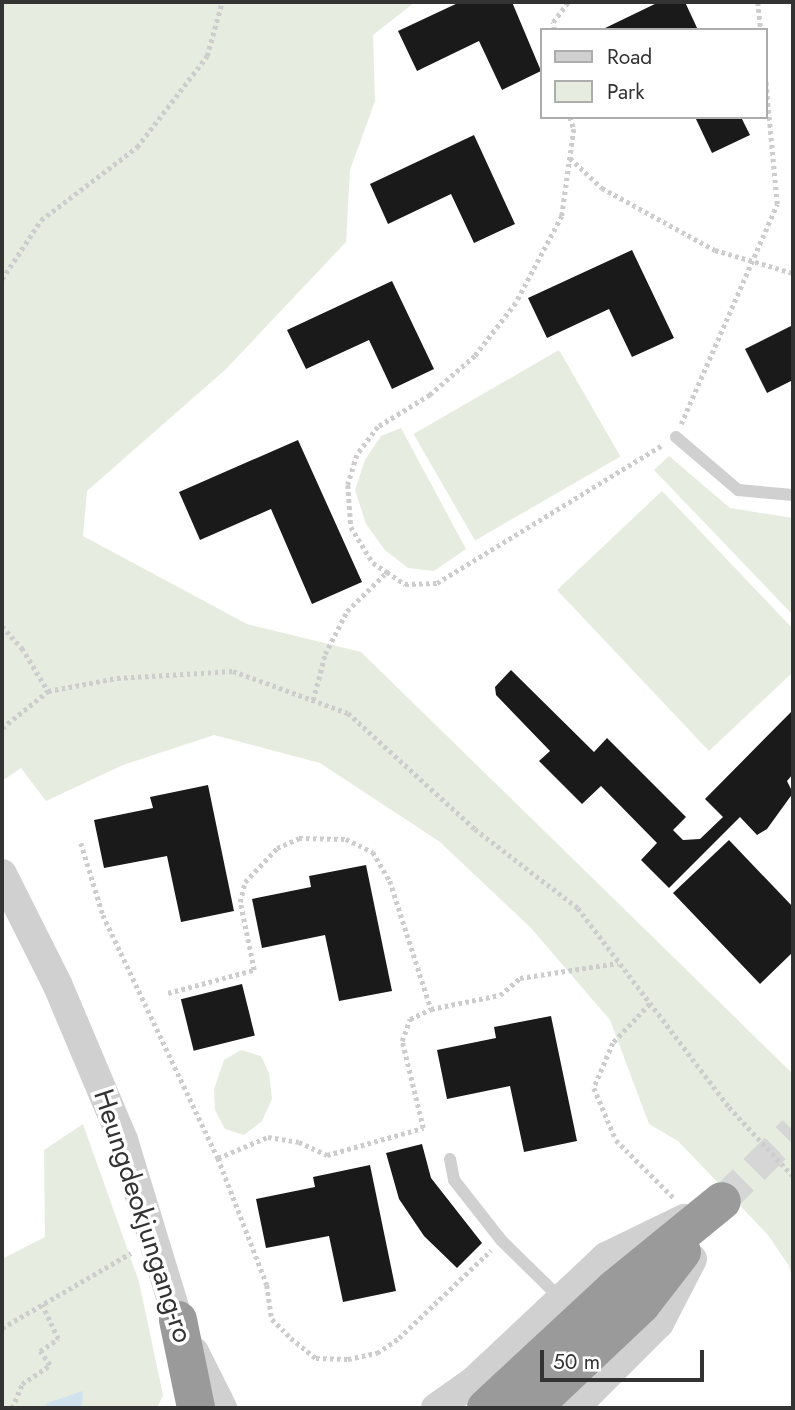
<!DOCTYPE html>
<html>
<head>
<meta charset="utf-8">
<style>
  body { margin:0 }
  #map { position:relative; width:795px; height:1410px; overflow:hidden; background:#fff; font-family:Jost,sans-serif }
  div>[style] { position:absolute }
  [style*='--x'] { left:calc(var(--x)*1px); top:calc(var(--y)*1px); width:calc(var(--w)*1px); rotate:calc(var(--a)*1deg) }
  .green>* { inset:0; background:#e6ecdf; transform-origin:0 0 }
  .water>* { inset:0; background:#cfe2ee }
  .building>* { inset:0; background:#1a1a1a; transform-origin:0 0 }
  .tertiary-tunnel>* { height:30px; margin-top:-15px; transform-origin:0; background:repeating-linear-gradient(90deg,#d6d6d6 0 30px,transparent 0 45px) }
  .path>* { height:4.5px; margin-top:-2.25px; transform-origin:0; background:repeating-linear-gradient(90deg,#cdcdcd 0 3.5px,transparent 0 7px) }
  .service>* { height:12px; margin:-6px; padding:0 6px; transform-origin:6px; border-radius:6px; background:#d0d0d0 }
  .tertiary>* { height:30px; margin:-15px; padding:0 15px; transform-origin:15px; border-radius:15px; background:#d0d0d0 }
  .motorway>* { height:38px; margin:-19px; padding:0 19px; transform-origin:19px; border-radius:19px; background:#9a9a9a }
  span { translate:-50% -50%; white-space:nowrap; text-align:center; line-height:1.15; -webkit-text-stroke:7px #fff; paint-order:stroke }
  .street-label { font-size:28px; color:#333 }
  .frame { position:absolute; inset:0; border:4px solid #333; pointer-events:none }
  .legend { position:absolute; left:540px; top:28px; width:228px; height:91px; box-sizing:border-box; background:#fff; border:2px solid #adadad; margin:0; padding:9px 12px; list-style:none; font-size:21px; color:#333 }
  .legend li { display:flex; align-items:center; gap:14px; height:35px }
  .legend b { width:35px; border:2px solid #adadad }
  .scale { position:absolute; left:540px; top:1350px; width:164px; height:32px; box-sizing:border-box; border:4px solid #333; border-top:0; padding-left:9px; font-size:21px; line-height:24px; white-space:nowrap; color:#333; -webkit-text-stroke:5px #fff; paint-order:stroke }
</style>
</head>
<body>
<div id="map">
  <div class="green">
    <i style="clip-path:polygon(2px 2px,415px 2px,373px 35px,375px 101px,350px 170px,346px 242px,226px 369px,87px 491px,83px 536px,247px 624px,361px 652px,793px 1074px,793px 1280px,789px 1266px,768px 1235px,678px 1141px,649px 1124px,610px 1020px,531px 928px,440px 842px,320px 763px,214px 735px,123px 765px,46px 801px,21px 768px,2px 781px)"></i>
    <i style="left:559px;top:350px;width:123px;height:168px;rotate:60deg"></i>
    <i style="clip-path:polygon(401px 428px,466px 549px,434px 571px,408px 568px,385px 550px,366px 524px,355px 490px,365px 460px,381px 436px)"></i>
    <i style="clip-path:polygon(669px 456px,730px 508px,793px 518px,793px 615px,654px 470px)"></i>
    <i style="clip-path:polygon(662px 491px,793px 629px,793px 672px,709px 751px,557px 590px)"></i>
    <i style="clip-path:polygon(241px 1050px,261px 1056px,269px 1073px,272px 1099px,262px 1121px,244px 1135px,225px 1129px,215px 1110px,214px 1089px,224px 1060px)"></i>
    <i style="clip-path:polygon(83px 1124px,139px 1282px,163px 1395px,157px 1408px,2px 1408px,2px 1259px,45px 1237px,44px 1150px)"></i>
  </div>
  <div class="water">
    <i style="clip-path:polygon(83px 1391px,82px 1405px,76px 1408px,44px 1408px,47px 1403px)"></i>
  </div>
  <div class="building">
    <i style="clip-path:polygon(460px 2px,512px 2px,541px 71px,502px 90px,479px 41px,417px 71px,398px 31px)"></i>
    <i style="clip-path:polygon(659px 2px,685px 2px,698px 30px,601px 30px)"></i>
    <i style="clip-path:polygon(695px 117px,741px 117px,750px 135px,712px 153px)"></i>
    <i style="clip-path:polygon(474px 135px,515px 224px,474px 243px,451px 194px,388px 224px,370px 184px)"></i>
    <i style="clip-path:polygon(632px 250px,674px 338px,632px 357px,609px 309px,547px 338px,528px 298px)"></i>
    <i style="clip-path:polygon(392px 281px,434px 369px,392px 389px,369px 340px,306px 369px,287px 330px)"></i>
    <i style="clip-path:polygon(793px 325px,793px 380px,767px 393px,745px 349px)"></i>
    <i style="clip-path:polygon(298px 440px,362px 582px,312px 604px,271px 509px,200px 540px,179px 492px)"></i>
    <i style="clip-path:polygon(511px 670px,594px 752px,607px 738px,686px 817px,673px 830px,683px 840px,700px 839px,723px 817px,705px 799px,793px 710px,793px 774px,787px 781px,793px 793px,767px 829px,757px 835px,740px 817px,669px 888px,641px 860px,657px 843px,601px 786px,582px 804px,539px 761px,550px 751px,496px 695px,495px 687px)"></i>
    <i style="clip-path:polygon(208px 785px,234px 911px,181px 922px,167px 856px,104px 868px,94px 820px,153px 808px,150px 797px)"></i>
    <i style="clip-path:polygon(729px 840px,793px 907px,793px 952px,760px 984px,673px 893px)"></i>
    <i style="clip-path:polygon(366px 865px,392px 991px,339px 1001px,325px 935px,262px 948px,252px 899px,311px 887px,309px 876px)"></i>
    <i style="left:242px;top:984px;width:53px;height:63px;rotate:76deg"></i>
    <i style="clip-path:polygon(551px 1016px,577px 1141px,524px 1152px,510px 1086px,447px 1099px,437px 1050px,496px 1038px,494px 1027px)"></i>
    <i style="clip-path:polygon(422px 1144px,431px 1178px,482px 1243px,457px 1268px,424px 1236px,399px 1199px,386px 1153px)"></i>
    <i style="clip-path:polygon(370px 1165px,396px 1291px,343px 1302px,329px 1236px,266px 1248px,256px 1199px,315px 1187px,313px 1177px)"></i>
  </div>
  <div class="tertiary-tunnel">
    <i style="--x:722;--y:1201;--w:100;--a:-44.6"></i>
  </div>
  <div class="path">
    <i style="--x:758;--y:2;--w:28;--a:84"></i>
    <i style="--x:554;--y:30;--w:8;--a:-97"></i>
    <i style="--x:553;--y:22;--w:25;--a:-53"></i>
    <i style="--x:570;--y:117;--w:13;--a:72"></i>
    <i style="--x:574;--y:129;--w:88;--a:97.9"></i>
    <i style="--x:562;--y:216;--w:98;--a:117.9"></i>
    <i style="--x:516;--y:303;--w:67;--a:127.7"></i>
    <i style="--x:475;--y:356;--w:60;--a:139.1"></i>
    <i style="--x:430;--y:395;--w:61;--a:148.4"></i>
    <i style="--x:378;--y:427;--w:35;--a:127"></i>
    <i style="--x:357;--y:455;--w:31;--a:107"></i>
    <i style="--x:348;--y:485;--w:42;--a:85.9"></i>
    <i style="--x:351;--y:527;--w:42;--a:58.6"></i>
    <i style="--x:373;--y:563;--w:17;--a:33"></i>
    <i style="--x:387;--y:572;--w:22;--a:34"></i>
    <i style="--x:405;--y:584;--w:32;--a:-2"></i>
    <i style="--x:437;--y:583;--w:264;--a:-31.5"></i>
    <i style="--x:570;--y:158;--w:44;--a:43.2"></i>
    <i style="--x:602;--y:188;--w:129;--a:28.8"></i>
    <i style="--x:715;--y:250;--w:81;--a:16.4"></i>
    <i style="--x:2;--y:279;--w:71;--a:-56.5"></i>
    <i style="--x:41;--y:220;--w:121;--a:-37.2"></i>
    <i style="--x:137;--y:147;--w:115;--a:-52.4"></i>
    <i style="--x:207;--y:56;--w:56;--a:-74.5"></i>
    <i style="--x:681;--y:424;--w:240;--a:-66.4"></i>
    <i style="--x:777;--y:204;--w:130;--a:-95.3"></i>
    <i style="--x:2;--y:626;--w:30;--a:48"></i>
    <i style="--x:22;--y:648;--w:50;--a:58.8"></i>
    <i style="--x:313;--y:700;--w:48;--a:-75.4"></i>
    <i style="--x:325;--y:654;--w:48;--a:-62.9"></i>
    <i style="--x:347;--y:611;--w:56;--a:-44.3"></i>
    <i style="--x:2;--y:728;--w:59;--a:-38.8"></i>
    <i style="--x:48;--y:691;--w:70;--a:-10.7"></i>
    <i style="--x:117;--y:678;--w:116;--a:-3.5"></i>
    <i style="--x:233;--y:671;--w:122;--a:20.1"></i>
    <i style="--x:348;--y:713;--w:172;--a:42.4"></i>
    <i style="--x:475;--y:829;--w:130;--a:37.5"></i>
    <i style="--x:578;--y:908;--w:250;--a:52.8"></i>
    <i style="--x:729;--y:1107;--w:94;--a:47.2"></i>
    <i style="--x:81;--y:843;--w:75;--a:73"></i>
    <i style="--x:103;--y:915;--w:269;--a:64.7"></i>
    <i style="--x:218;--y:1158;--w:136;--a:68.9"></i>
    <i style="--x:267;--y:1285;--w:34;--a:82"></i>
    <i style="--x:272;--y:1319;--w:27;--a:45"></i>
    <i style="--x:291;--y:1338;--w:32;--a:39"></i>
    <i style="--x:316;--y:1358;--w:32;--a:2"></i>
    <i style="--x:348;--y:1359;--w:30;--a:-12"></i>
    <i style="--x:377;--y:1353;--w:27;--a:-34"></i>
    <i style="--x:399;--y:1338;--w:127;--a:-43.7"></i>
    <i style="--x:168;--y:993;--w:89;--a:-15"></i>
    <i style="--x:254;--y:970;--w:69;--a:-101.6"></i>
    <i style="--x:240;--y:902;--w:21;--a:-76"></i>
    <i style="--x:245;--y:882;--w:47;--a:-46.7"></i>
    <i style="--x:277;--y:848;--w:24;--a:-24"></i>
    <i style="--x:299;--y:838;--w:47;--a:1.2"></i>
    <i style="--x:346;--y:839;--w:30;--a:26"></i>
    <i style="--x:373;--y:852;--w:34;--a:60"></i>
    <i style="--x:390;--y:881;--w:134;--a:72.2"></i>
    <i style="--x:650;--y:1004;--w:54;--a:133.5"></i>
    <i style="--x:613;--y:1043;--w:49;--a:112.9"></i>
    <i style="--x:594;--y:1088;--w:56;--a:67.1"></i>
    <i style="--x:616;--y:1140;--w:82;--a:45"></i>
    <i style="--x:218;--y:1158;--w:54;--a:-22.8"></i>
    <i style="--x:268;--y:1137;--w:31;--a:9"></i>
    <i style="--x:299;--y:1142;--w:31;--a:25"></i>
    <i style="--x:327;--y:1155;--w:100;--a:-15.7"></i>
    <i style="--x:423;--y:1128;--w:89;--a:-103.6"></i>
    <i style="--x:402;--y:1041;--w:23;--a:-70"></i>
    <i style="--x:410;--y:1019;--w:23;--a:-25"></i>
    <i style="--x:431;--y:1009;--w:70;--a:-11.5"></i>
    <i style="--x:500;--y:995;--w:26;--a:-40"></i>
    <i style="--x:520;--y:978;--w:99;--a:-8.7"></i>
    <i style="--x:2;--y:1328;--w:149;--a:-30.2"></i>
    <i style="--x:12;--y:1408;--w:26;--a:-67"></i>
    <i style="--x:22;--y:1384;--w:34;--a:-34"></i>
    <i style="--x:50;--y:1365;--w:17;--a:-126"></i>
    <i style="--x:40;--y:1351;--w:22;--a:-34"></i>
    <i style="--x:58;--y:1339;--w:38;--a:-115"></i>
  </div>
  <div class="service">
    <i style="--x:676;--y:437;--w:82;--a:40.5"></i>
    <i style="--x:738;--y:490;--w:55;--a:5.2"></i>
    <i style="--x:450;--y:1159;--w:21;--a:79"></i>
    <i style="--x:454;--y:1180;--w:76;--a:51.9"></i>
    <i style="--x:501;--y:1240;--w:84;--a:44.5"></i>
  </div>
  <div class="tertiary">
    <i style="--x:2;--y:874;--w:125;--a:63.4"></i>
    <i style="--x:58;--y:986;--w:167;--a:67.1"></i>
    <i style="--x:123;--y:1140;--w:208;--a:73"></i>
    <i style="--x:194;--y:1352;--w:63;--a:63.4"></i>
    <i style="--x:436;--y:1408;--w:45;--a:-35.1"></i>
    <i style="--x:473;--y:1382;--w:183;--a:-43.2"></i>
    <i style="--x:606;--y:1257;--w:87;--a:-26"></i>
    <i style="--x:574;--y:1408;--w:120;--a:-45"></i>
    <i style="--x:659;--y:1323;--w:72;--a:-62.7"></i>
  </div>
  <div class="motorway">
    <i style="--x:178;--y:1320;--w:90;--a:78.4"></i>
    <i style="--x:486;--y:1408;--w:175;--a:-42.9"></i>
    <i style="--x:614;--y:1289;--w:139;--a:-39.2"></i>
    <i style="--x:532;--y:1408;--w:150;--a:-43.4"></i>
    <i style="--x:641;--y:1305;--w:67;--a:-52.3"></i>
  </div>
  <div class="street-label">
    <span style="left:143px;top:1216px;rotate:72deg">Heungdeokjungang-ro</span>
  </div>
  <div class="frame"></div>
  <ul class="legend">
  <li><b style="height:9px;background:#d0d0d0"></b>Road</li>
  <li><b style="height:19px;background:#e6ecdf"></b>Park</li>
  </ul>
  <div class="scale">50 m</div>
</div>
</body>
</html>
